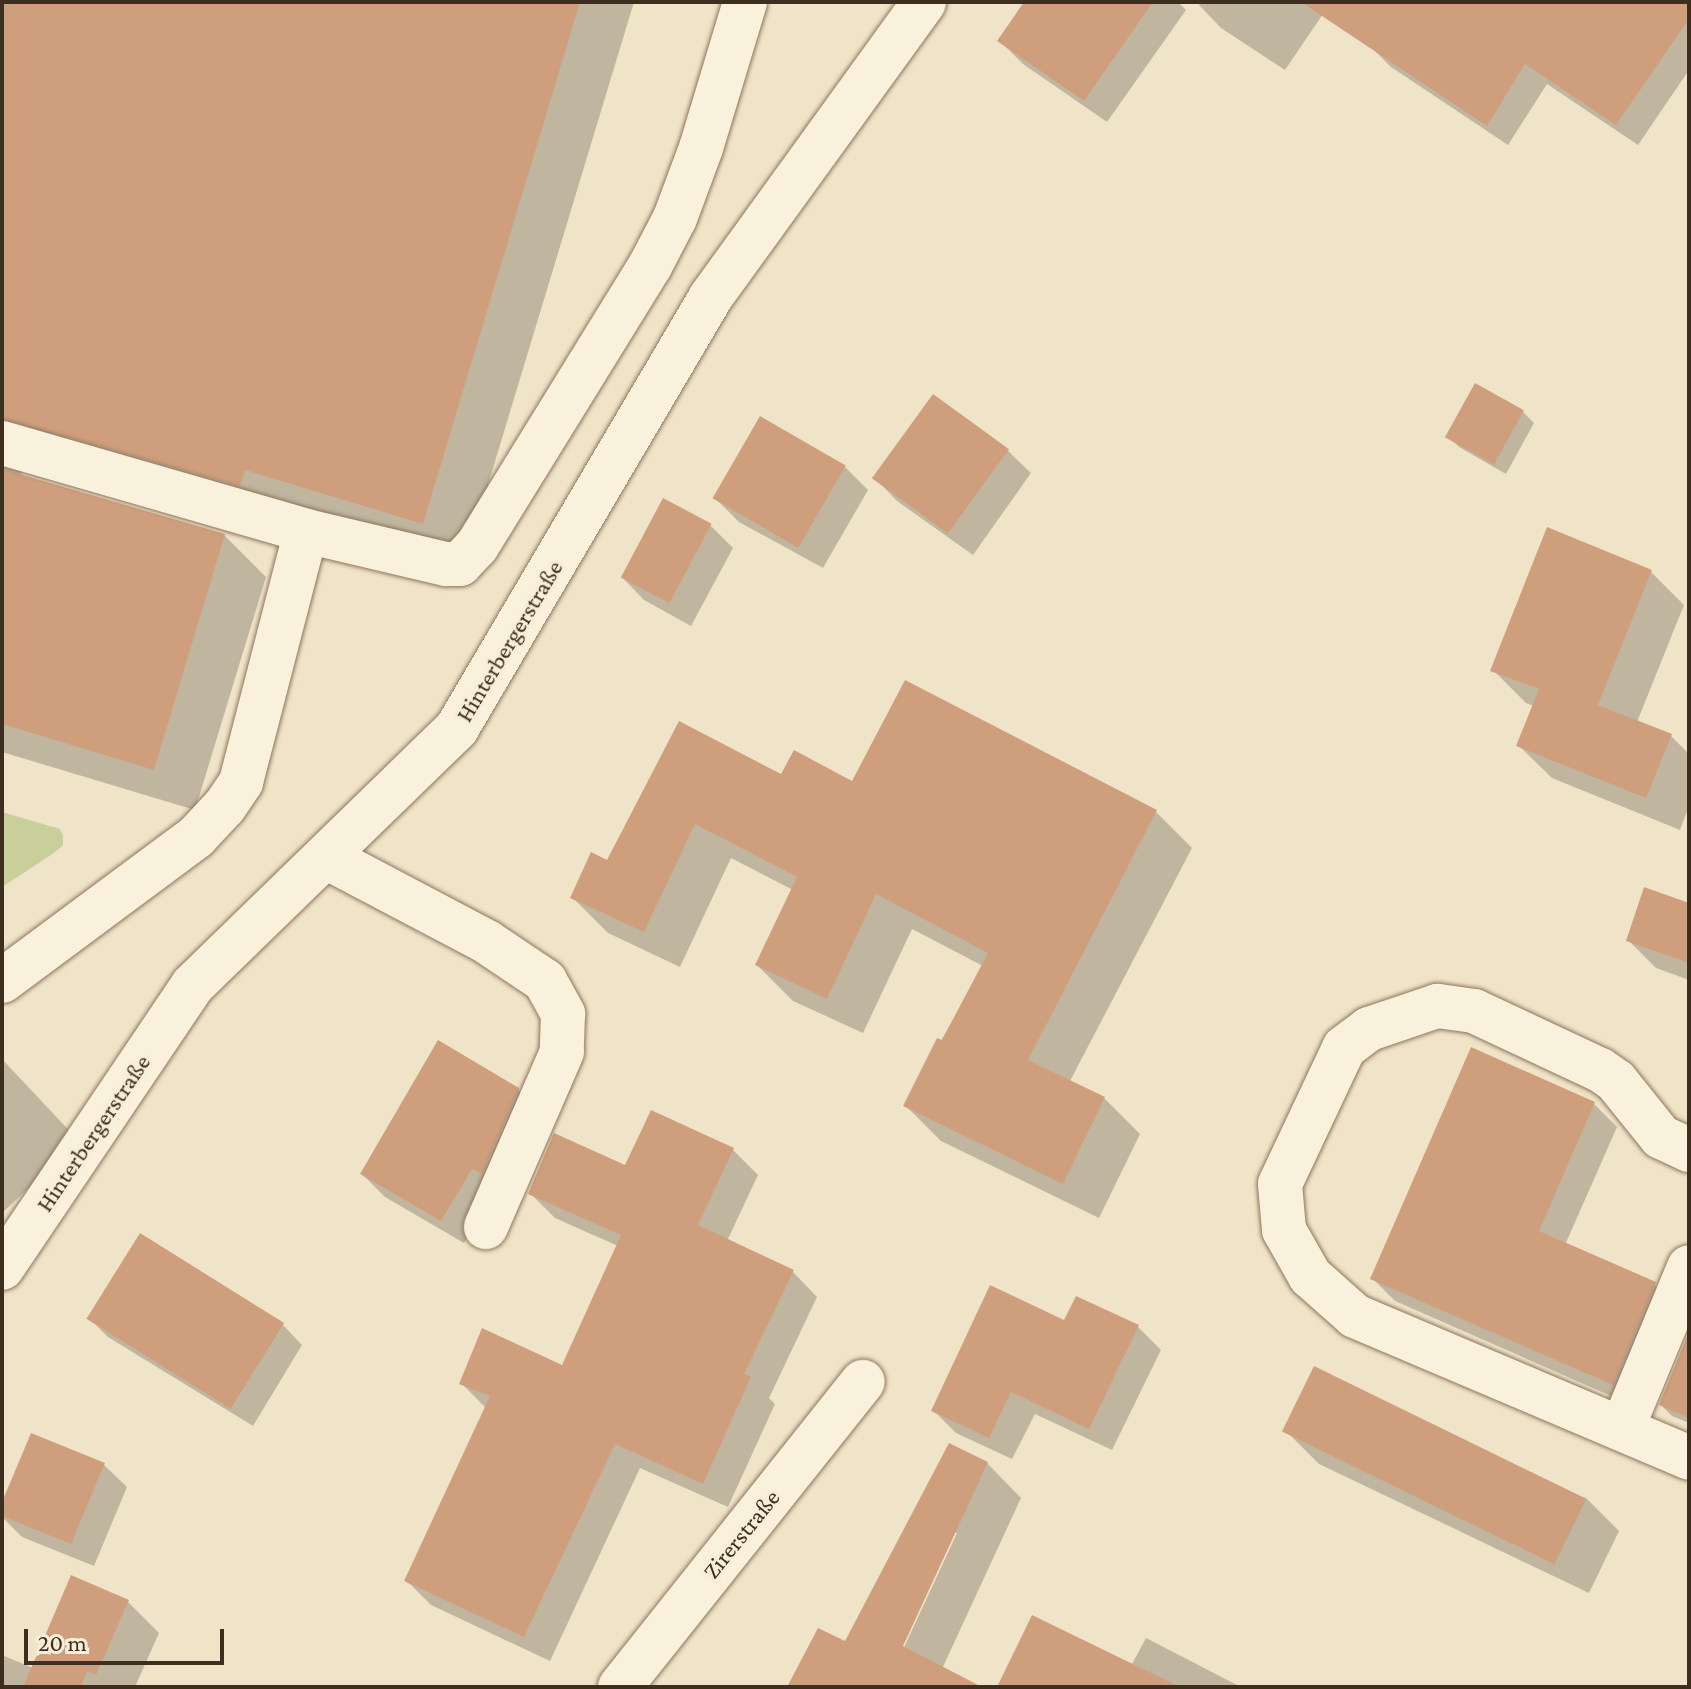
<!DOCTYPE html>
<html>
<head>
<meta charset="utf-8">
<style>
  body { margin:0 }
  #map { position:relative; width:1691px; height:1689px; overflow:hidden; background:#f0e4c8; font-family:"Crimson Pro",serif }
  div>[style] { position:absolute }
  [style*='--x'] { left:calc(var(--x)*1px); top:calc(var(--y)*1px); width:calc(var(--w)*1px); rotate:calc(var(--a)*1deg) }
  .green>* { inset:0; background:#c9cf9b }
  .shadow>* { inset:0; background:#0003 }
  .building>* { inset:0; background:#cf9f7d; transform-origin:0 0 }
  .roads { filter:drop-shadow(0 0 2px #8d765c) drop-shadow(0 0 2px #8d765c) }
  .minor>* { height:44px; margin:-22px; padding:0 22px; transform-origin:22px; border-radius:22px; background:#faf1dc }
  span { translate:-50% -50%; white-space:nowrap; text-align:center; line-height:1.15; -webkit-text-stroke:7px #f7eed8; paint-order:stroke }
  .street-label { font-size:24px; color:#3d2e20 }
  .frame { position:absolute; inset:0; border:4px solid #3d2e20; pointer-events:none }
  .scale { position:absolute; left:24px; top:1629px; width:200px; height:36px; box-sizing:border-box; border:4px solid #3d2e20; border-top:0; padding-left:10px; font-size:24px; line-height:28px; white-space:nowrap; color:#3d2e20; -webkit-text-stroke:6px #f7eed8; paint-order:stroke }
</style>
</head>
<body>
<div id="map">
  <div class="green">
    <i style="clip-path:polygon(2px 812px,60px 829px,63px 835px,63px 845px,54px 853px,2px 887px)"></i>
  </div>
  <div class="shadow">
    <i style="clip-path:polygon(2px 2px,634px 2px,464px 564px,25px 467px,20px 476px,224px 535px,266px 577px,195px 810px,2px 752px)"></i>
    <i style="clip-path:polygon(1027px 2px,1178px 2px,1186px 10px,1107px 122px,1023px 64px,1000px 41px)"></i>
    <i style="clip-path:polygon(1201px 2px,1312px 2px,1323px 14px,1285px 70px,1221px 28px,1199px 5px)"></i>
    <i style="clip-path:polygon(1400px 2px,1689px 2px,1689px 70px,1638px 145px,1547px 84px,1508px 145px,1391px 67px,1370px 46px)"></i>
    <i style="clip-path:polygon(1476px 386px,1523px 412px,1534px 423px,1506px 474px,1459px 447px,1448px 436px)"></i>
    <i style="clip-path:polygon(933px 396px,1008px 451px,1031px 473px,973px 555px,897px 501px,875px 478px)"></i>
    <i style="clip-path:polygon(845px 467px,868px 490px,823px 568px,739px 522px,716px 499px)"></i>
    <i style="clip-path:polygon(710px 525px,733px 548px,691px 626px,644px 600px,622px 577px)"></i>
    <i style="clip-path:polygon(1651px 572px,1684px 605px,1637px 722px,1671px 736px,1689px 754px,1689px 806px,1680px 830px,1552px 778px,1518px 745px,1534px 706px,1526px 703px,1493px 670px)"></i>
    <i style="clip-path:polygon(906px 682px,1156px 812px,1192px 848px,1070px 1081px,1104px 1098px,1140px 1134px,1099px 1218px,941px 1141px,905px 1105px,983px 966px,912px 929px,863px 1033px,793px 1001px,757px 965px,793px 890px,731px 858px,680px 967px,608px 933px,572px 897px,608px 862px,782px 777px,853px 783px)"></i>
    <i style="clip-path:polygon(1689px 905px,1689px 980px,1656px 968px,1628px 940px)"></i>
    <i style="clip-path:polygon(1472px 1050px,1594px 1104px,1617px 1127px,1565px 1245px,1654px 1284px,1677px 1307px,1636px 1407px,1395px 1301px,1372px 1278px)"></i>
    <i style="clip-path:polygon(2px 1059px,79px 1141px,2px 1213px)"></i>
    <i style="clip-path:polygon(518px 1089px,541px 1112px,464px 1243px,385px 1197px,362px 1174px)"></i>
    <i style="clip-path:polygon(733px 1150px,758px 1175px,727px 1241px,793px 1272px,817px 1297px,769px 1398px,775px 1404px,728px 1507px,640px 1468px,550px 1661px,431px 1605px,406px 1580px,486px 1408px,461px 1383px,563px 1367px,618px 1246px,555px 1218px,530px 1193px,626px 1167px)"></i>
    <i style="clip-path:polygon(141px 1236px,283px 1325px,302px 1345px,253px 1426px,108px 1337px,88px 1317px)"></i>
    <i style="clip-path:polygon(1065px 1322px,1138px 1327px,1161px 1350px,1112px 1450px,1035px 1414px,1012px 1459px,956px 1433px,933px 1410px)"></i>
    <i style="clip-path:polygon(1689px 1338px,1689px 1423px,1672px 1416px,1661px 1405px)"></i>
    <i style="clip-path:polygon(1286px 1431px,1586px 1498px,1619px 1531px,1589px 1593px,1319px 1464px)"></i>
    <i style="clip-path:polygon(evenodd,987px 1463px,1021px 1498px,942px 1669px,977px 1687px,790px 1687px,845px 1643px,987px 1463px,954px 1532px,957px 1533px,900px 1656px,897px 1655px,954px 1532px)"></i>
    <i style="clip-path:polygon(104px 1465px,127px 1487px,94px 1566px,22px 1537px,2px 1517px,2px 1508px)"></i>
    <i style="clip-path:polygon(127px 1601px,159px 1633px,135px 1687px,2px 1687px,2px 1655px,33px 1668px)"></i>
    <i style="clip-path:polygon(1146px 1638px,1241px 1687px,999px 1687px,1131px 1666px)"></i>
  </div>
  <div class="building">
    <i style="clip-path:polygon(2px 2px,580px 2px,423px 524px,245px 470px,240px 486px,2px 419px)"></i>
    <i style="clip-path:polygon(1024px 2px,1153px 2px,1084px 101px,997px 41px)"></i>
    <i style="clip-path:polygon(1301px 2px,1689px 2px,1689px 19px,1616px 125px,1525px 64px,1487px 126px)"></i>
    <i style="left:1475px;top:383px;width:56px;height:62px;rotate:29deg"></i>
    <i style="left:933px;top:394px;width:94px;height:104px;rotate:36deg"></i>
    <i style="left:760px;top:416px;width:99px;height:95px;rotate:30deg"></i>
    <i style="clip-path:polygon(2px 469px,225px 534px,154px 770px,2px 724px)"></i>
    <i style="left:663px;top:498px;width:55px;height:90px;rotate:28deg"></i>
    <i style="clip-path:polygon(1547px 527px,1652px 570px,1598px 705px,1672px 734px,1646px 798px,1516px 746px,1539px 689px,1490px 671px)"></i>
    <i style="clip-path:polygon(905px 680px,1157px 810px,1028px 1060px,1105px 1097px,1063px 1184px,903px 1106px,937px 1038px,942px 1040px,988px 953px,876px 894px,827px 999px,755px 965px,797px 877px,695px 824px,644px 932px,570px 898px,591px 852px,607px 860px,679px 721px,781px 774px,794px 750px,852px 781px)"></i>
    <i style="clip-path:polygon(1644px 887px,1689px 903px,1689px 963px,1626px 941px)"></i>
    <i style="clip-path:polygon(438px 1040px,519px 1088px,482px 1173px,472px 1169px,441px 1221px,360px 1174px)"></i>
    <i style="clip-path:polygon(1471px 1047px,1595px 1102px,1539px 1231px,1656px 1282px,1613px 1385px,1370px 1279px)"></i>
    <i style="clip-path:polygon(651px 1110px,734px 1148px,698px 1225px,794px 1270px,744px 1374px,751px 1377px,703px 1484px,615px 1444px,524px 1637px,404px 1581px,490px 1396px,459px 1384px,482px 1328px,562px 1365px,621px 1235px,528px 1194px,554px 1133px,625px 1165px)"></i>
    <i style="left:140px;top:1233px;width:170px;height:101px;rotate:32deg"></i>
    <i style="clip-path:polygon(990px 1285px,1064px 1320px,1076px 1296px,1139px 1325px,1089px 1429px,1011px 1392px,989px 1438px,931px 1411px)"></i>
    <i style="clip-path:polygon(1689px 1332px,1689px 1418px,1659px 1405px)"></i>
    <i style="left:1314px;top:1366px;width:303px;height:73px;rotate:26deg"></i>
    <i style="clip-path:polygon(31px 1433px,105px 1463px,71px 1544px,2px 1516px,2px 1502px)"></i>
    <i style="clip-path:polygon(949px 1443px,988px 1462px,903px 1646px,982px 1687px,787px 1687px,818px 1628px,845px 1641px)"></i>
    <i style="clip-path:polygon(71px 1575px,129px 1600px,96px 1675px,87px 1671px,81px 1687px,23px 1687px)"></i>
    <i style="clip-path:polygon(1032px 1615px,1180px 1687px,997px 1687px)"></i>
  </div>
  <div class="roads">
    <div class="minor">
      <i style="--x:2;--y:443;--w:316;--a:16.1"></i>
      <i style="--x:306;--y:531;--w:144;--a:13.3"></i>
      <i style="--x:446;--y:564;--w:14;--a:0"></i>
      <i style="--x:460;--y:564;--w:25;--a:-47"></i>
      <i style="--x:477;--y:546;--w:329;--a:-58.3"></i>
      <i style="--x:650;--y:266;--w:54;--a:-62.5"></i>
      <i style="--x:675;--y:218;--w:75;--a:-69.6"></i>
      <i style="--x:701;--y:148;--w:152;--a:-73.2"></i>
      <i style="--x:326;--y:857;--w:182;--a:27.8"></i>
      <i style="--x:487;--y:942;--w:70;--a:33.9"></i>
      <i style="--x:545;--y:981;--w:38;--a:61"></i>
      <i style="--x:563;--y:1014;--w:38;--a:92"></i>
      <i style="--x:562;--y:1052;--w:191;--a:113.5"></i>
      <i style="--x:2;--y:981;--w:242;--a:-36.6"></i>
      <i style="--x:196;--y:837;--w:42;--a:-46.9"></i>
      <i style="--x:225;--y:806;--w:29;--a:-56"></i>
      <i style="--x:241;--y:782;--w:259;--a:-75.5"></i>
      <i style="--x:1689;--y:1150;--w:31;--a:-155"></i>
      <i style="--x:1661;--y:1137;--w:72;--a:-128.8"></i>
      <i style="--x:1616;--y:1081;--w:19;--a:-145"></i>
      <i style="--x:1600;--y:1070;--w:139;--a:-154.9"></i>
      <i style="--x:1474;--y:1011;--w:37;--a:-172"></i>
      <i style="--x:1437;--y:1006;--w:72;--a:161.3"></i>
      <i style="--x:1369;--y:1029;--w:31;--a:143"></i>
      <i style="--x:1344;--y:1048;--w:150;--a:115.2"></i>
      <i style="--x:1280;--y:1184;--w:46;--a:85"></i>
      <i style="--x:1284;--y:1230;--w:53;--a:60.5"></i>
      <i style="--x:1310;--y:1276;--w:60;--a:41.6"></i>
      <i style="--x:1355;--y:1316;--w:363;--a:23"></i>
      <i style="--x:2;--y:1268;--w:341;--a:-56"></i>
      <i style="--x:193;--y:985;--w:368;--a:-44.2"></i>
      <i style="--x:457;--y:728;--w:499;--a:-59.5"></i>
      <i style="--x:710;--y:298;--w:365;--a:-54.1"></i>
      <i style="--x:1622;--y:1429;--w:175;--a:-67.5"></i>
      <i style="--x:620;--y:1687;--w:390;--a:-51.5"></i>
    </div>
  </div>
  <div class="street-label">
    <span style="left:509px;top:641px;rotate:-59deg">Hinterbergerstraße</span>
    <span style="left:93px;top:1133px;rotate:-56deg">Hinterbergerstraße</span>
    <span style="left:741px;top:1534px;rotate:-51deg">Zirerstraße</span>
  </div>
  <div class="frame"></div>
  <div class="scale">20 m</div>
</div>
</body>
</html>
